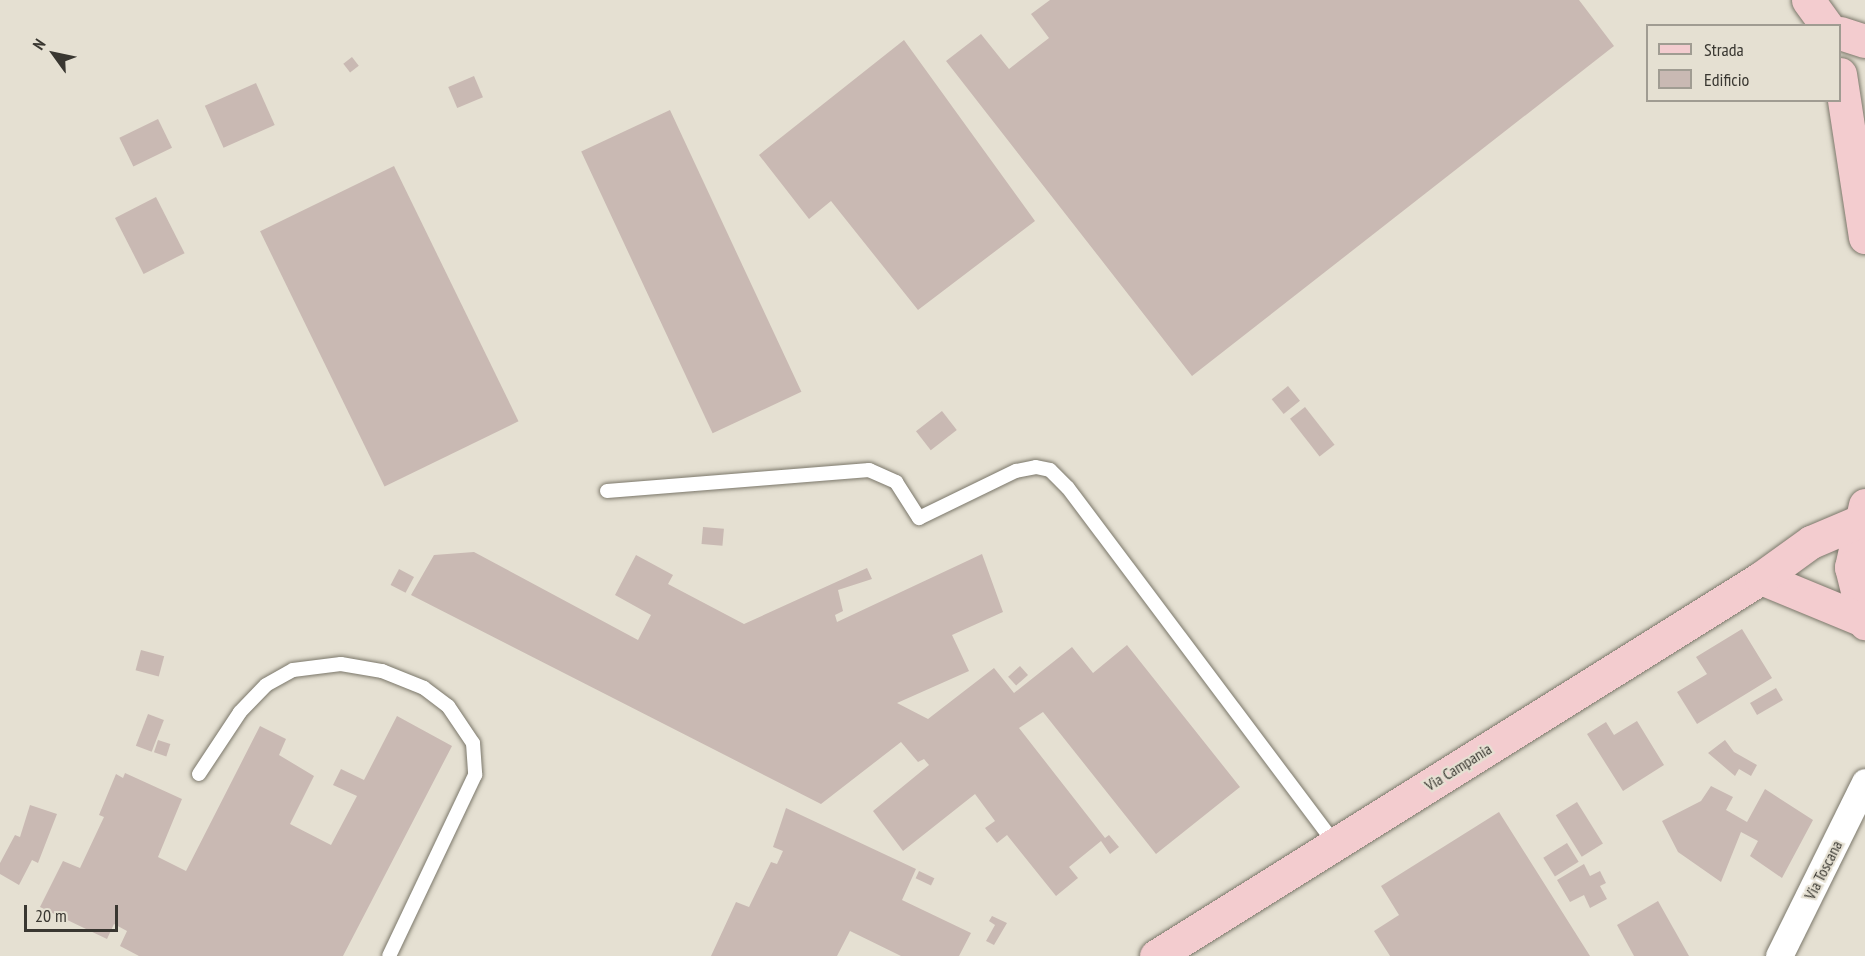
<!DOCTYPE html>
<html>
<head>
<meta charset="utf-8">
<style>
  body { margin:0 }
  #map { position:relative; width:1865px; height:956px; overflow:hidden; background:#e5e0d2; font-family:"PT Sans Narrow",sans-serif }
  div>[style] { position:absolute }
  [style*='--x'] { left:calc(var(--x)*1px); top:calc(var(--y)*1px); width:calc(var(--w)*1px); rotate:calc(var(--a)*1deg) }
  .building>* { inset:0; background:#c9b9b3; transform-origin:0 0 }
  .roads { filter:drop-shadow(0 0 2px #7b776a) drop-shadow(0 0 2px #7b776a) }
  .lane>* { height:14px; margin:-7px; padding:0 7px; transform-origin:7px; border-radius:7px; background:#fff }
  .street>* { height:27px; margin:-13.5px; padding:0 13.5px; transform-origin:13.5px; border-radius:13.5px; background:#fff }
  .secondary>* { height:33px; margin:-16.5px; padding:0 16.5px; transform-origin:16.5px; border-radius:16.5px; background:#f3cccf }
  span { translate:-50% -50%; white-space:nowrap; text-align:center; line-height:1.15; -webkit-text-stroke:4.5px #e5e0d2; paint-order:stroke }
  .street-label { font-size:16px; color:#393731 }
  .legend { position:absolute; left:1646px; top:24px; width:195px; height:78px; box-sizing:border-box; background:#e5e0d2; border:2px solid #a09c92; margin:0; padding:8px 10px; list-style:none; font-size:18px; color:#393731 }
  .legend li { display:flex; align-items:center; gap:12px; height:30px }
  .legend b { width:30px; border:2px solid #a09c92 }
  .north { position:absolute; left:24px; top:24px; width:60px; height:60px; -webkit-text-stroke:4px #e5e0d2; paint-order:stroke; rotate:303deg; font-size:16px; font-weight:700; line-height:24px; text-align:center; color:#393731 }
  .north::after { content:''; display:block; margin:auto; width:21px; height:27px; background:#393731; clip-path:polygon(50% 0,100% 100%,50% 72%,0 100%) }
  .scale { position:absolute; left:24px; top:905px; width:94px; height:27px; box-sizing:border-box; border:3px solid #393731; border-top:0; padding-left:8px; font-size:18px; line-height:21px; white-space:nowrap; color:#393731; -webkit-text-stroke:4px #e5e0d2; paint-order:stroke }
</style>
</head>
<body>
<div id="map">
  <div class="building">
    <i style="clip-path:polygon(1050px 0,1579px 0,1614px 46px,1192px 376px,946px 61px,981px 34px,1009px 69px,1049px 38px,1031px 14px)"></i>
    <i style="clip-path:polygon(904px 40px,1035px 221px,918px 310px,831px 201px,809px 219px,759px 155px)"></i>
    <i style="left:352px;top:57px;width:11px;height:11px;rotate:52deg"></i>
    <i style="left:474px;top:76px;width:23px;height:28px;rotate:67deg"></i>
    <i style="left:256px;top:83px;width:46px;height:56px;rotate:66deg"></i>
    <i style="left:670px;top:110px;width:311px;height:98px;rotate:65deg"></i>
    <i style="left:158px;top:119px;width:32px;height:43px;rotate:64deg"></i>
    <i style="left:394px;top:166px;width:284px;height:149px;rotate:64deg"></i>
    <i style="left:156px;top:197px;width:63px;height:46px;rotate:63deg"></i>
    <i style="left:1288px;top:386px;width:19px;height:21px;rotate:51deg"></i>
    <i style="left:1305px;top:407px;width:48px;height:19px;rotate:52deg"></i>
    <i style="left:942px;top:411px;width:24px;height:33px;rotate:52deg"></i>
    <i style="left:703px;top:527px;width:21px;height:17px;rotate:5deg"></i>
    <i style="clip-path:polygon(474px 552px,638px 640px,651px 615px,615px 595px,636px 555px,673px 575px,668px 584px,744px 624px,867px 568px,872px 579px,838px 590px,843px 611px,835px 615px,837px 622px,982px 554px,1003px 612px,952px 635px,969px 671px,897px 703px,928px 719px,994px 668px,1014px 693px,1072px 647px,1093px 673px,1127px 645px,1240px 787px,1156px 854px,1043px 712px,1019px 728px,1105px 838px,1109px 835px,1119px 847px,1110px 854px,1101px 841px,1069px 867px,1078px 878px,1056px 896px,1007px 835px,997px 843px,985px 828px,995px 821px,975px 794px,903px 851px,873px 811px,929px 765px,924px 759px,918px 762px,901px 742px,821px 804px,411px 595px,434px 555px)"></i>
    <i style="left:399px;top:569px;width:17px;height:18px;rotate:28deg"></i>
    <i style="clip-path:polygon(1742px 629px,1772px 678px,1697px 724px,1677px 692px,1707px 674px,1696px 657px)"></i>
    <i style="left:141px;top:650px;width:24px;height:21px;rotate:15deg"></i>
    <i style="left:1020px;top:666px;width:12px;height:16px;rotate:48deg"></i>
    <i style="left:1776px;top:688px;width:14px;height:30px;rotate:60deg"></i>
    <i style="left:148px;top:714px;width:17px;height:34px;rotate:21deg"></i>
    <i style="clip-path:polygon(397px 716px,452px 746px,343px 956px,139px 956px,120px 946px,127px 931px,114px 924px,107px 939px,40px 907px,63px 861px,80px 868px,104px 817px,99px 815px,116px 774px,123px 778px,125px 773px,182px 799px,158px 857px,186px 871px,260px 726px,286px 739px,279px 755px,314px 776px,290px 824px,331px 845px,357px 796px,333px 785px,341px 769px,364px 780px)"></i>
    <i style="clip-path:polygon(1637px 721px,1664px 765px,1623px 791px,1587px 734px,1606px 722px,1614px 735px)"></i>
    <i style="left:158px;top:740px;width:13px;height:13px;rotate:18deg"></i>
    <i style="clip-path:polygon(1725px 740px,1734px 752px,1757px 765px,1751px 776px,1739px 769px,1735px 776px,1708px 753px)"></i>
    <i style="clip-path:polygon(1711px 786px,1733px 797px,1726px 810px,1747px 822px,1765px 789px,1813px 820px,1782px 878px,1750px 856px,1758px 841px,1741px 832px,1721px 882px,1678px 852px,1662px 821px,1701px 801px)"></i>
    <i style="left:1577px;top:802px;width:49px;height:25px;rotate:58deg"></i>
    <i style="clip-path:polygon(30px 805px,57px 814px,38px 863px,32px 860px,19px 885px,0 874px,0 863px,15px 835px,20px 837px)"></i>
    <i style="clip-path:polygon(786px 808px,916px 869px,902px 900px,971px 933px,959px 956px,901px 956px,850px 931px,837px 956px,711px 956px,736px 902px,749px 907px,771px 862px,777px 864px,783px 851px,773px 847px)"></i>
    <i style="clip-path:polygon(1499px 812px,1590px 956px,1390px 956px,1374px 931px,1399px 915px,1381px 886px)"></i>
    <i style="left:1567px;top:843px;width:22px;height:28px;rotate:58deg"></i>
    <i style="clip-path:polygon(1584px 864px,1590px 876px,1600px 871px,1606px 883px,1600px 886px,1607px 899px,1590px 908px,1584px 895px,1570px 902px,1557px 880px)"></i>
    <i style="left:919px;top:871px;width:17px;height:8px;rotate:25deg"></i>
    <i style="clip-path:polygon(1658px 901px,1689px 956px,1634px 956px,1617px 925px)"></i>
    <i style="clip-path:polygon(992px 916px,1007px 923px,994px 945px,986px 941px,995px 925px,989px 921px)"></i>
  </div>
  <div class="roads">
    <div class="lane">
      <i style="--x:607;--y:491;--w:263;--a:-4.6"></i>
      <i style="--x:869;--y:470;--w:30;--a:24"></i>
      <i style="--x:896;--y:482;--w:43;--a:57.4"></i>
      <i style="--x:919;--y:518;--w:108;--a:-25.9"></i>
      <i style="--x:1016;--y:471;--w:20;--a:-11"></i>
      <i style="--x:1036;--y:467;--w:14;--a:12"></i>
      <i style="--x:1050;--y:470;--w:25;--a:45"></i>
      <i style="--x:1068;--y:488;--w:445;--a:53.1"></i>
      <i style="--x:199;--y:774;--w:74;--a:-56.5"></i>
      <i style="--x:240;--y:712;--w:37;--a:-46"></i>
      <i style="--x:266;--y:685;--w:31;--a:-29"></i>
      <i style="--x:293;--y:670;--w:48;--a:-7.1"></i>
      <i style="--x:341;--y:664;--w:42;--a:9.7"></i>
      <i style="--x:382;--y:671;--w:45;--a:22"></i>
      <i style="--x:424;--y:688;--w:30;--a:37"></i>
      <i style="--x:448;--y:706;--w:45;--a:56"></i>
      <i style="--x:473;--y:743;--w:32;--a:86"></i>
      <i style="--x:475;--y:775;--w:200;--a:115.4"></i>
    </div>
    <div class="street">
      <i style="--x:1779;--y:956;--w:194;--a:-63.7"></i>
    </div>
    <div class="secondary">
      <i style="--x:1808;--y:0;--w:32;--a:54"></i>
      <i style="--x:1840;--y:33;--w:26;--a:18"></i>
      <i style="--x:1840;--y:74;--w:165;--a:81.3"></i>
      <i style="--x:1865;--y:505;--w:64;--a:102.7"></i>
      <i style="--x:1851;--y:567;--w:58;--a:76"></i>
      <i style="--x:1761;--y:578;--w:110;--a:22.4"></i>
      <i style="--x:1156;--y:956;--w:713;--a:-32"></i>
      <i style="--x:1761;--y:578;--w:62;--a:-35.8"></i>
      <i style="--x:1811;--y:542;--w:59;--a:-23.1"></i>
    </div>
  </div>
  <div class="street-label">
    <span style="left:1458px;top:767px;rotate:-32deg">Via Campania</span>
    <span style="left:1823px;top:870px;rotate:-63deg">Via Toscana</span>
  </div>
  <ul class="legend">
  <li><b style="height:8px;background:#f3cccf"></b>Strada</li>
  <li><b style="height:16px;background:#c9b9b3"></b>Edificio</li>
  </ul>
  <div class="north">N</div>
  <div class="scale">20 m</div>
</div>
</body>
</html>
